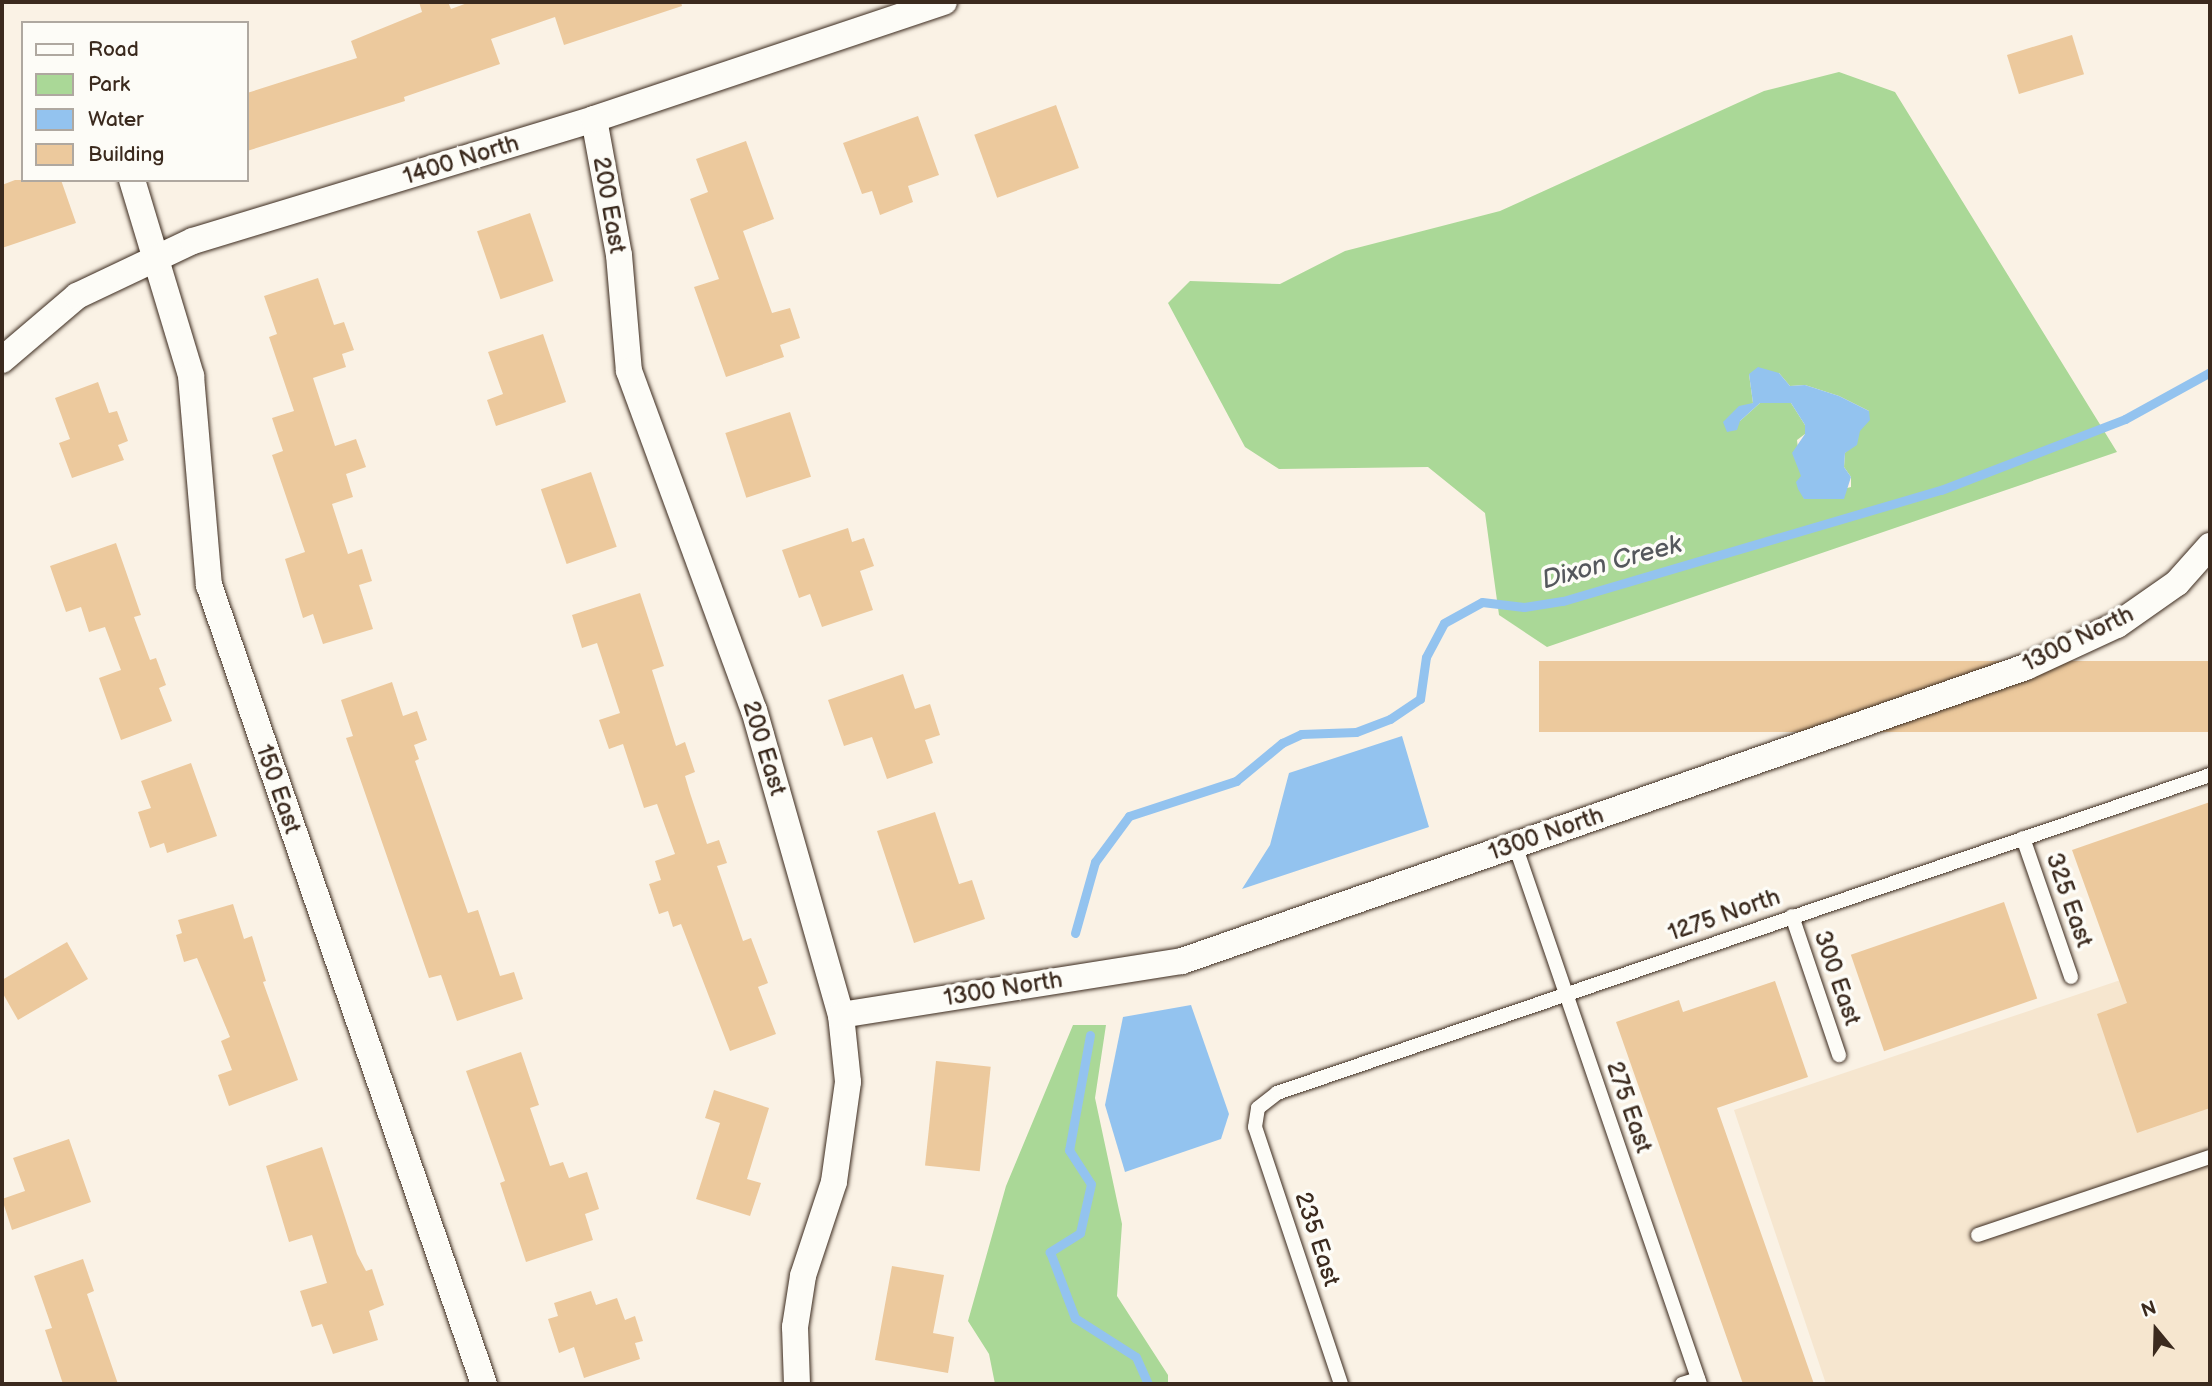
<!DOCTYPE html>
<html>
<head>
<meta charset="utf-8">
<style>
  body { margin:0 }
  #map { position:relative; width:2212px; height:1386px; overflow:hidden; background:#faf2e5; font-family:"Balsamiq Sans",sans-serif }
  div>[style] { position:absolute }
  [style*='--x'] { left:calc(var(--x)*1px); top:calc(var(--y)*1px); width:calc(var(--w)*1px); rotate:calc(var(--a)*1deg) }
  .built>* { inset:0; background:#f6e6cf }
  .green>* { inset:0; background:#aad897 }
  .water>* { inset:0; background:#93c3ef }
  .stream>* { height:9px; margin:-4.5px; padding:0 4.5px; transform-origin:4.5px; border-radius:4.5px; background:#93c3ef }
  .building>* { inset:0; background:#ecc99d; transform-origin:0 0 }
  .roads { filter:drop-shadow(0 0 2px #3b2a1e) drop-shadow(0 0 2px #3b2a1e) }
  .service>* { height:14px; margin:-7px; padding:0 7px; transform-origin:7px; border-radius:7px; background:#fdfcf7 }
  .minor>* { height:26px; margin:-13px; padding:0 13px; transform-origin:13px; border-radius:13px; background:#fdfcf7 }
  span { translate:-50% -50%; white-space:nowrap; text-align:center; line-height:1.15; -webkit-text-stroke:7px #fdfcf7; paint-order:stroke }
  .street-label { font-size:24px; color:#3b2a1e }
  .water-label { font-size:26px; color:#55585d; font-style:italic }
  .frame { position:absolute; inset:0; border:4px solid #3b2a1e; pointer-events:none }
  .legend { position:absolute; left:21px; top:21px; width:228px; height:161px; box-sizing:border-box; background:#fdfcf7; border:2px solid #afa8a0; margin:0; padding:9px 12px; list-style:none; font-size:21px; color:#3b2a1e }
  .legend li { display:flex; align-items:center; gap:14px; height:35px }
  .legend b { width:35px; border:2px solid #afa8a0 }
  .north { position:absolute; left:2121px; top:1295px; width:70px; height:70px; -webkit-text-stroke:5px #fdfcf7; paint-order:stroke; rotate:341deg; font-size:19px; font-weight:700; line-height:28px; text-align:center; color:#3b2a1e }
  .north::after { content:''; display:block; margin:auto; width:24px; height:32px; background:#3b2a1e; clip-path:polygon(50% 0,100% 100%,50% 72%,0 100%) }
</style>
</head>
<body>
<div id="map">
  <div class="built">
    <i style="clip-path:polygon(2210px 950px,2210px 1384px,1826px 1384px,1734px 1110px)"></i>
  </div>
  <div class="green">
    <i style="clip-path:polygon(evenodd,1839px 72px,1895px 92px,2117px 452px,1547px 647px,1499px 615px,1485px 513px,1428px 467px,1279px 469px,1245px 447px,1168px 303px,1190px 281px,1280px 284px,1345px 251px,1500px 211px,1764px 91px,1839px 72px,1779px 373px,1790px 386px,1805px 385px,1839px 396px,1869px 411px,1845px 453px,1844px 467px,1851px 477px,1851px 487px,1804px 499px,1797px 440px,1805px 434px,1805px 425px,1791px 403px,1760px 403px,1740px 421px,1724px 422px,1753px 403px,1749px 374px,1779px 373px)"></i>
    <i style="clip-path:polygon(1073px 1025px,1106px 1025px,1095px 1098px,1122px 1224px,1117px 1296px,1168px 1375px,1168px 1384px,995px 1384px,989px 1354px,968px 1321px,1006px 1186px)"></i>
  </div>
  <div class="water">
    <i style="clip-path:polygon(1758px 367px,1779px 373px,1790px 386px,1805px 385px,1839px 396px,1869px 411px,1870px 420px,1860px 431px,1857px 445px,1845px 453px,1844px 467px,1851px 477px,1844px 499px,1804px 499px,1798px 489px,1796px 482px,1801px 476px,1792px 453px,1805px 434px,1805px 425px,1791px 403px,1760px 403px,1740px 421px,1737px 430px,1727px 432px,1723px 422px,1739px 406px,1753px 403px,1749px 374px)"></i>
    <i style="clip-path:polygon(1402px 736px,1429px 827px,1242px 889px,1270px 845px,1289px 773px)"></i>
    <i style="clip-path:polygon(1191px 1005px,1229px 1114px,1221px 1139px,1125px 1172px,1105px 1105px,1123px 1017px)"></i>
  </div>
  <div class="stream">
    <i style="--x:1075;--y:933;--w:74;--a:-74.3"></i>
    <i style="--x:1095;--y:862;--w:57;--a:-53.5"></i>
    <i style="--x:1129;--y:816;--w:113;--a:-18.1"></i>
    <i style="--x:1236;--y:781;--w:60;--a:-39.6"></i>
    <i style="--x:1282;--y:743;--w:21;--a:-25"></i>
    <i style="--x:1301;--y:734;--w:55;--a:-2.1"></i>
    <i style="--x:1356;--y:732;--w:36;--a:-21"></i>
    <i style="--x:1390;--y:719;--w:36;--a:-34"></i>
    <i style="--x:1420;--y:699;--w:42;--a:-81.9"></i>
    <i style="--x:1426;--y:657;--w:38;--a:-62"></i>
    <i style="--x:1444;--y:623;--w:43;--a:-28.9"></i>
    <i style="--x:1482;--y:602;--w:42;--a:6.8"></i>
    <i style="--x:1524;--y:607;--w:39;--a:-9"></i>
    <i style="--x:1563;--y:601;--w:394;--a:-16.4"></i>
    <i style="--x:1941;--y:490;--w:197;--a:-21.1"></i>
    <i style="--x:2125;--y:419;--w:97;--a:-28.9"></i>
    <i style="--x:1090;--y:1035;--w:117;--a:100.3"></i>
    <i style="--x:1069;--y:1150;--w:40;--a:57.1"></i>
    <i style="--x:1091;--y:1184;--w:50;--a:102.7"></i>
    <i style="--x:1080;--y:1233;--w:36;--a:148"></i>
    <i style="--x:1050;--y:1252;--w:71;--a:69.3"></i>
    <i style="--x:1075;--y:1318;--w:72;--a:32.6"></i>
    <i style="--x:1136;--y:1357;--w:30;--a:66"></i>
  </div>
  <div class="building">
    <i style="clip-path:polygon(419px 2px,448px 2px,451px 9px,470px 2px,681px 2px,682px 6px,564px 45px,555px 17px,491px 39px,500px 64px,404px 97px,405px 101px,247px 151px,247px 93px,357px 58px,351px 41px,422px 12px)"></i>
    <i style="left:2072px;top:35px;width:41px;height:68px;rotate:73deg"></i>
    <i style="left:1056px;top:105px;width:67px;height:87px;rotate:70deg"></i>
    <i style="clip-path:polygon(918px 116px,939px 175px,908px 186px,913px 202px,880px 215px,872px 191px,862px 194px,843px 143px)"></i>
    <i style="clip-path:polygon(746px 141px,774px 219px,743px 231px,772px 313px,790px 308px,800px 338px,780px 345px,784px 357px,726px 377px,694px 287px,719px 279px,690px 199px,708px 192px,696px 159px)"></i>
    <i style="clip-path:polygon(15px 180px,61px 180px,76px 223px,2px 248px,2px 185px)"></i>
    <i style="left:530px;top:213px;width:72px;height:56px;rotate:71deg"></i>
    <i style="clip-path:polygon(318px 278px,334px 325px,344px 322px,354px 350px,342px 354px,346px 367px,313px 378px,335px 446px,356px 439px,366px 467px,346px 474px,353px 497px,332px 504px,348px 554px,362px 549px,372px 581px,359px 585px,373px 629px,323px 644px,313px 614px,303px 618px,285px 559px,305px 552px,272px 455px,283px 451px,272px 418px,294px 411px,269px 337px,277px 334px,264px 296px)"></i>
    <i style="clip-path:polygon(543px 334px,566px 402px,496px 426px,487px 400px,503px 394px,488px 352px)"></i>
    <i style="clip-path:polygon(98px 382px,109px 413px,117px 411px,128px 441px,118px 445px,124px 460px,72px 478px,59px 443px,70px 439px,55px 398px)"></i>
    <i style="left:790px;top:412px;width:68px;height:68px;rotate:72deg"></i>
    <i style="left:591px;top:472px;width:79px;height:53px;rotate:71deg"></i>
    <i style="clip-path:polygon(848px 528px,852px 542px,864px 538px,874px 566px,860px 571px,873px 610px,822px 627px,810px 594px,799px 598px,782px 550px)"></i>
    <i style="clip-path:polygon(116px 543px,141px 615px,134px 617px,150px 660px,156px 658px,166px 685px,159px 688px,172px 721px,121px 740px,99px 678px,121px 670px,105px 627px,89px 632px,81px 607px,66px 612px,50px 566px)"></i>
    <i style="clip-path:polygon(640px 593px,664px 666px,652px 670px,676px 746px,685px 742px,695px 772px,685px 776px,690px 793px,707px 844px,719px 840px,727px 863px,717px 866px,743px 941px,751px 938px,768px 983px,758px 987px,776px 1034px,730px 1051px,681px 924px,673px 927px,668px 911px,659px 914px,649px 884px,661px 880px,655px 861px,675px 854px,657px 804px,644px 808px,623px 744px,609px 749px,599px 720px,620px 713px,597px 643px,582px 648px,572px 615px)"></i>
    <i style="left:2210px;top:661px;width:71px;height:671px;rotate:90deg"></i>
    <i style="clip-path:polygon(903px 674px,915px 709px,930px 704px,940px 735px,925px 740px,933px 763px,887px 779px,872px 737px,844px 746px,828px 700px)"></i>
    <i style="clip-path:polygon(392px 682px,403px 716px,417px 711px,427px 740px,414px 745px,419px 759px,415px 761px,468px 913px,478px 910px,500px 976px,514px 972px,523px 999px,457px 1021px,441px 975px,429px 978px,346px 738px,353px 736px,341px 700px)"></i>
    <i style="clip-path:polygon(191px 763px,217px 836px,167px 853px,164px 843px,150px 848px,138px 812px,151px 808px,141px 781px)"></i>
    <i style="clip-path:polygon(2210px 802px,2210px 1108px,2137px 1133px,2097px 1014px,2127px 1003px,2072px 850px)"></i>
    <i style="clip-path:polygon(935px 812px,959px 884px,972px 880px,985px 919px,914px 943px,877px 831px)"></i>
    <i style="left:2004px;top:902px;width:102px;height:162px;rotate:71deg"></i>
    <i style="clip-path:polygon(233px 904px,244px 939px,252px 936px,266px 981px,263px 982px,298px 1080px,229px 1106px,218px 1075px,232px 1070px,221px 1041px,230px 1037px,197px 958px,184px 962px,176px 935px,182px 933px,178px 920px)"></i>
    <i style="clip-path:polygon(67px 942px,88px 979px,18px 1020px,2px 992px,2px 980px)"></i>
    <i style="clip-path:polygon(1775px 981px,1808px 1077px,1717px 1108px,1814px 1384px,1743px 1384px,1616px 1022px,1679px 1000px,1683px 1012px)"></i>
    <i style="clip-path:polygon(521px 1052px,539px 1105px,530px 1108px,550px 1166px,563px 1162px,569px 1178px,587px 1172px,599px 1209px,585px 1214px,593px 1240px,526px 1262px,500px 1183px,505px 1181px,466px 1071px)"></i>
    <i style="left:936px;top:1061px;width:55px;height:105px;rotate:6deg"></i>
    <i style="clip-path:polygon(714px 1090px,769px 1108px,747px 1179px,761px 1183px,750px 1216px,696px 1199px,720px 1123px,705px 1118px)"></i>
    <i style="clip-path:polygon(69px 1139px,91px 1202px,12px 1230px,2px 1199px,25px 1191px,13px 1158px)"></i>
    <i style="clip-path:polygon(322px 1147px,357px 1254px,366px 1271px,372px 1269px,384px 1305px,369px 1311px,378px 1340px,333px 1354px,322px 1324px,312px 1327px,300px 1291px,327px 1283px,312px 1235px,289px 1242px,266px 1166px)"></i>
    <i style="clip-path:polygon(83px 1259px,94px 1291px,87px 1294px,118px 1384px,63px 1384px,45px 1330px,52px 1328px,34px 1276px)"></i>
    <i style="clip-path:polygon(892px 1266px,944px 1275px,933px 1333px,954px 1337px,948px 1373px,875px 1360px)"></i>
    <i style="clip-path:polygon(591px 1291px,596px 1305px,617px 1298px,625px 1320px,635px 1316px,643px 1341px,635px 1343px,640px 1359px,584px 1378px,574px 1347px,559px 1353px,548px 1319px,558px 1316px,554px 1303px)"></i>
  </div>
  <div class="roads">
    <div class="service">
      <i style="--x:2023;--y:838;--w:147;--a:70.9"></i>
      <i style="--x:1515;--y:845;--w:570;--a:71.06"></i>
      <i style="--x:1792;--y:916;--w:147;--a:71.3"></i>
      <i style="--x:1978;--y:1235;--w:245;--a:-18.6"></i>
      <i style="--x:1341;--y:1384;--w:271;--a:-108.5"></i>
      <i style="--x:1255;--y:1127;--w:19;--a:-81"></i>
      <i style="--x:1258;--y:1108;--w:24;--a:-38"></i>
      <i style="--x:1277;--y:1093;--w:986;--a:-18.82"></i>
      <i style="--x:1682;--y:1384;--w:17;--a:-17"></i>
    </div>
    <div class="minor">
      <i style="--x:594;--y:119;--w:138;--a:79.6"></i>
      <i style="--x:619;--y:255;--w:116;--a:85.1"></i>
      <i style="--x:629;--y:371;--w:361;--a:69.8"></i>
      <i style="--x:754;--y:710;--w:317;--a:74.1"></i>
      <i style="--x:841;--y:1015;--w:67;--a:84"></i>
      <i style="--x:848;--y:1082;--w:101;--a:98"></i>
      <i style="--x:834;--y:1182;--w:99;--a:108.3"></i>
      <i style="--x:803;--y:1276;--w:52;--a:98.9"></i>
      <i style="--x:795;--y:1327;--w:57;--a:88"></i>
      <i style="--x:132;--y:180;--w:205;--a:73.2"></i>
      <i style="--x:191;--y:376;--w:210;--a:85.1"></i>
      <i style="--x:209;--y:585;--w:845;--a:71.01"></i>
      <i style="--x:2;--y:360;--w:99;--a:-40.5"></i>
      <i style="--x:77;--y:296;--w:128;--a:-25.4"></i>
      <i style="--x:193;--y:241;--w:419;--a:-16.9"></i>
      <i style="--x:594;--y:119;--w:369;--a:-18.5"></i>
      <i style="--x:841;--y:1015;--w:345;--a:-9"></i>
      <i style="--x:1182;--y:961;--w:894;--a:-19.21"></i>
      <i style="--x:2026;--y:667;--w:100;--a:-24.8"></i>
      <i style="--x:2117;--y:625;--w:73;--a:-35"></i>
      <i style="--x:2177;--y:583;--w:50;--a:-48.3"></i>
    </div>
  </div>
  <div class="street-label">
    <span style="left:461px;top:160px;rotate:-17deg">1400 North</span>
    <span style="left:609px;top:205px;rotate:80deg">200 East</span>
    <span style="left:2078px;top:639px;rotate:-26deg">1300 North</span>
    <span style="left:764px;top:748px;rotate:73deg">200 East</span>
    <span style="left:278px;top:789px;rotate:71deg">150 East</span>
    <span style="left:1546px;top:834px;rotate:-19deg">1300 North</span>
    <span style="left:2069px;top:900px;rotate:71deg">325 East</span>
    <span style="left:1724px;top:915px;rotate:-19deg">1275 North</span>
    <span style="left:1837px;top:978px;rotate:71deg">300 East</span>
    <span style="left:1003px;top:989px;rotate:-9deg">1300 North</span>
    <span style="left:1629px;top:1107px;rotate:71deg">275 East</span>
    <span style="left:1317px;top:1239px;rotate:72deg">235 East</span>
  </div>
  <div class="water-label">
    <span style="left:1612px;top:563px;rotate:-15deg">Dixon Creek</span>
  </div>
  <div class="frame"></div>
  <ul class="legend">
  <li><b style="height:9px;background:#fdfcf7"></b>Road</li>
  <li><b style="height:19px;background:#aad897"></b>Park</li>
  <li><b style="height:19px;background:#93c3ef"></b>Water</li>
  <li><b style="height:19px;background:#ecc99d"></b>Building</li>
  </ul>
  <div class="north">N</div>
</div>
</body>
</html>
